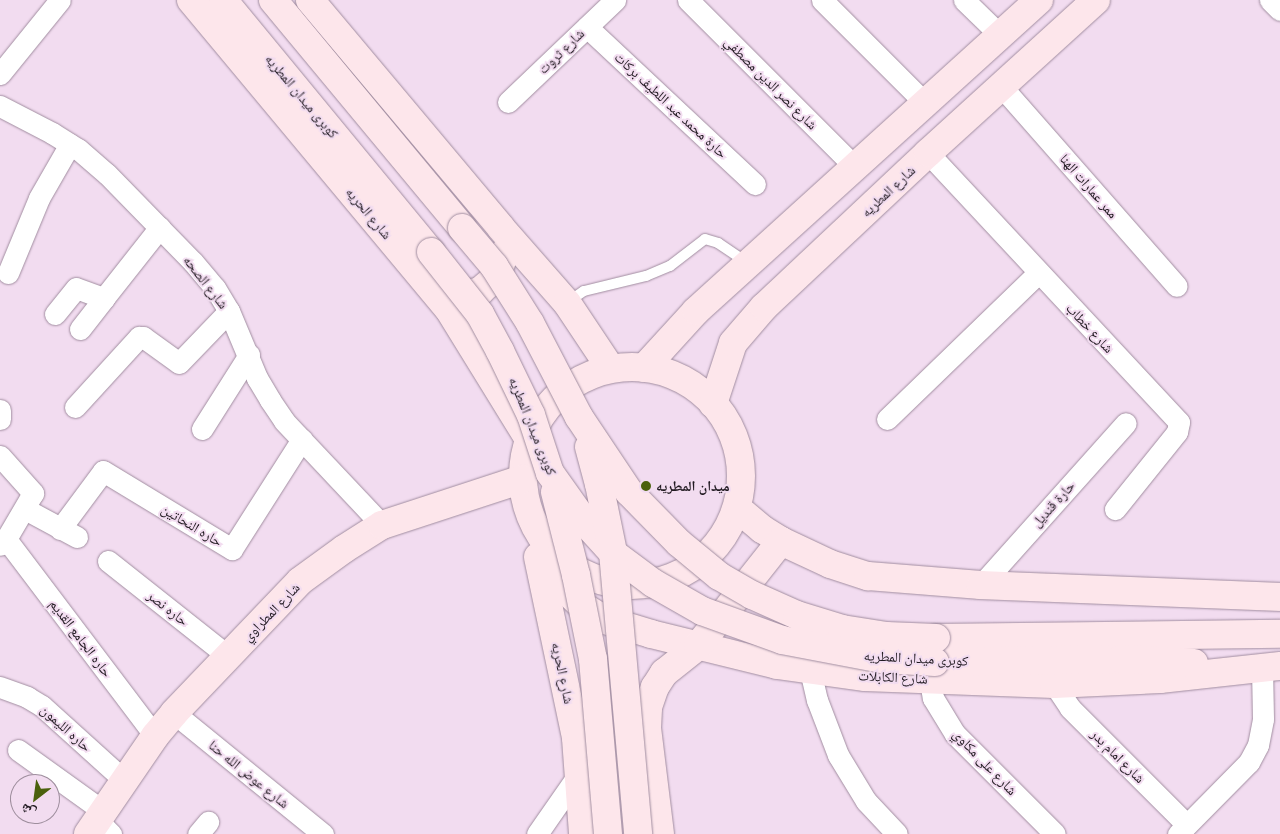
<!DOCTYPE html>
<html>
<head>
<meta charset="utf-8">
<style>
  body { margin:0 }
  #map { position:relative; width:1280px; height:834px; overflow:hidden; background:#f2dcf0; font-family:"Public Sans","Noto Naskh Arabic",sans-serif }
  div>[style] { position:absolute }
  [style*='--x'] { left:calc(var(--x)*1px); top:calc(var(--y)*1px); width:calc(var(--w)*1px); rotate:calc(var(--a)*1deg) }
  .roads { filter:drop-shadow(0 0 1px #a18da0) drop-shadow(0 0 1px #a18da0) }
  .lane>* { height:10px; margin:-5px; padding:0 5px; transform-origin:5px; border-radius:5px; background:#fff }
  .street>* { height:21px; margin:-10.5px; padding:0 10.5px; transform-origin:10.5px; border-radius:10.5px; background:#fff }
  .secondary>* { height:28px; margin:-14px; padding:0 14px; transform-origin:14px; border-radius:14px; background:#fde6eb }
  .secondary>.ring { margin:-14px; padding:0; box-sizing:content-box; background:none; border:28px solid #fde6eb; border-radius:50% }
  .bridges { filter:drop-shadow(0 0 1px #a18da0) drop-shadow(0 0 1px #a18da0) }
  .secondary-bridge>* { height:28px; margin:-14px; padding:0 14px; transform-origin:14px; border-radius:14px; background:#fde6eb }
  .dots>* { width:14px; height:14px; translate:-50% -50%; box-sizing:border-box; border:2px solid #f2dcf0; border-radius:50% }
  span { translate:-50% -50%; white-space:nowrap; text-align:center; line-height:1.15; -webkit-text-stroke:4px #f2dcf0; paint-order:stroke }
  .street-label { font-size:14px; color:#211a21 }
  .poi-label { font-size:14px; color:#211a21; font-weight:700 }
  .left { translate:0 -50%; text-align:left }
  .north { position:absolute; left:10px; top:774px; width:50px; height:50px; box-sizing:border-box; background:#f2dcf0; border:1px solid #9e8e9d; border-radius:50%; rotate:210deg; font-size:14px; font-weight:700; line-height:20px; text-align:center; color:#211a21 }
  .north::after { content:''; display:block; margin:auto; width:18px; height:22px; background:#4b610d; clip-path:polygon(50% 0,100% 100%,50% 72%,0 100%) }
</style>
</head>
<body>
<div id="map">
  <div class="roads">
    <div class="lane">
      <i style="--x:568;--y:302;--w:19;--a:-35"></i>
      <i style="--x:584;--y:291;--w:64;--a:-13.6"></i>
      <i style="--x:646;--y:276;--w:26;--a:-23"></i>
      <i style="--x:670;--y:266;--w:44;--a:-37.6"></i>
      <i style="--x:705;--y:239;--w:14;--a:17"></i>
      <i style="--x:718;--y:243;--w:36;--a:34"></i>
    </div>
    <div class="street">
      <i style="--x:688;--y:0;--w:235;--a:45"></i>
      <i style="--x:822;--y:0;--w:144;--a:45"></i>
      <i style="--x:964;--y:0;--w:49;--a:44.2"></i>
      <i style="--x:1270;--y:0;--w:14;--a:45"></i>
      <i style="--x:587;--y:27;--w:230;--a:43.1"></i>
      <i style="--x:0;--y:74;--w:95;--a:-51"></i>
      <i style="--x:1001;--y:86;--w:266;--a:48.7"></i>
      <i style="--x:508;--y:102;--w:148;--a:-43.6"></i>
      <i style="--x:0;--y:106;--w:59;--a:27.4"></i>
      <i style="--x:52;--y:133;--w:31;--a:32"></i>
      <i style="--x:78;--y:149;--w:38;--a:41"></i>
      <i style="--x:107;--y:174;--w:123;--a:45.7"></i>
      <i style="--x:193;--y:262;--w:34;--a:50"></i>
      <i style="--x:215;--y:288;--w:27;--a:59"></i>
      <i style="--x:229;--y:311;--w:73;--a:67.3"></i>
      <i style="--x:257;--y:378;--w:26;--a:59"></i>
      <i style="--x:270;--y:400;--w:25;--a:56"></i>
      <i style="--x:284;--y:421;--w:143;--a:46.7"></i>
      <i style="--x:928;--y:153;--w:368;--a:47"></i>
      <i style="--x:1179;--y:422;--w:10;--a:101"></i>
      <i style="--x:1177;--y:432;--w:99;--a:128.8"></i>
      <i style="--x:8;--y:273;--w:81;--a:-67.5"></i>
      <i style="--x:39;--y:198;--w:62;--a:-60.1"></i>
      <i style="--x:55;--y:314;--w:33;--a:-51"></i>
      <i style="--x:76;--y:288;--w:30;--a:20"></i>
      <i style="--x:104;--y:298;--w:90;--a:-51.7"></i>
      <i style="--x:80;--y:329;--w:39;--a:-52"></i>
      <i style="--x:75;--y:407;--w:95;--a:-47.6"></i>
      <i style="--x:139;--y:337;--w:4;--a:0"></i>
      <i style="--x:143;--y:337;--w:44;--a:35.8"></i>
      <i style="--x:179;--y:363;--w:72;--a:-46.1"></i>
      <i style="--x:0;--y:410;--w:9;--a:90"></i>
      <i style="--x:887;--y:419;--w:211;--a:-44"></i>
      <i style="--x:202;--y:429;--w:88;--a:-57.6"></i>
      <i style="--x:0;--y:456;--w:50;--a:48.3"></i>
      <i style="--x:33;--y:493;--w:53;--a:120.4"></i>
      <i style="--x:6;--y:539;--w:8;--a:135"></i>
      <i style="--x:25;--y:509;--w:59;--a:28.3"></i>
      <i style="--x:60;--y:529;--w:72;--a:-53.4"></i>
      <i style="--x:103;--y:471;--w:151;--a:31.2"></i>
      <i style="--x:232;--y:549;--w:130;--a:-57.5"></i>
      <i style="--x:6;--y:539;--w:247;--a:52.9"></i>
      <i style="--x:108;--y:561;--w:153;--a:38.4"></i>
      <i style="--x:981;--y:585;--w:217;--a:-48.2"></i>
      <i style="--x:810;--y:670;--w:31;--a:77"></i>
      <i style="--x:817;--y:700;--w:59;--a:69.1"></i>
      <i style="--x:838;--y:755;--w:54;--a:58.7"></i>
      <i style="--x:866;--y:801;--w:45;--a:46.8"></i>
      <i style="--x:930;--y:680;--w:18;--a:81"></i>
      <i style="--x:933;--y:698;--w:42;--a:58.6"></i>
      <i style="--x:955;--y:734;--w:141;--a:45"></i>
      <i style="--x:1054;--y:684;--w:29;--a:56"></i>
      <i style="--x:1070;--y:708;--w:165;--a:45"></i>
      <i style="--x:0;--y:687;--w:29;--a:20"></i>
      <i style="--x:27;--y:697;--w:17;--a:31"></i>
      <i style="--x:42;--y:706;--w:110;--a:42.1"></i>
      <i style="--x:174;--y:713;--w:192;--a:39.1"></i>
      <i style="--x:18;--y:750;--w:105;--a:35.7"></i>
      <i style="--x:97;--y:820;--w:20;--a:45"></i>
      <i style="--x:198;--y:834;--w:16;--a:-50"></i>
      <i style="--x:537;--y:834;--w:72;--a:-55.2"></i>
      <i style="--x:1178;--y:834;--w:101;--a:-45.4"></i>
      <i style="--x:1249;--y:762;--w:19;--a:-62"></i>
      <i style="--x:1258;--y:745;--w:26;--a:-79"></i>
      <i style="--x:1263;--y:719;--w:52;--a:-91.1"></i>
    </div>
    <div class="secondary">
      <i style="--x:191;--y:0;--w:401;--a:50.2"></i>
      <i style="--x:448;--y:308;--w:154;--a:58.3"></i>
      <i style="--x:223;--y:0;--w:327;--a:50.5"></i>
      <i style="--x:273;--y:0;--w:296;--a:50.3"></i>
      <i style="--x:310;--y:0;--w:297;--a:50"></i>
      <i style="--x:501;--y:228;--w:100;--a:48.7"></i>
      <i style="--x:567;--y:303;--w:79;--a:56.3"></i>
      <i style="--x:442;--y:293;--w:17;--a:10"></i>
      <i style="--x:459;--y:296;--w:22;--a:-13"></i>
      <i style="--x:480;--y:291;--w:21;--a:-41"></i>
      <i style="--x:496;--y:277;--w:27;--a:-70"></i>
      <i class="ring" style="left:523px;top:367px;width:190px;height:190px"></i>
      <i style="--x:644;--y:368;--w:77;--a:-47.6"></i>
      <i style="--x:696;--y:311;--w:463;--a:-42.2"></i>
      <i style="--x:713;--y:404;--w:64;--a:-71.8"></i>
      <i style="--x:733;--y:343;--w:48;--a:-49.3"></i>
      <i style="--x:764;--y:307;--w:225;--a:-43.2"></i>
      <i style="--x:928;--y:153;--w:227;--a:-42.3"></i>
      <i style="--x:737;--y:508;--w:33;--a:40"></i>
      <i style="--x:762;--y:529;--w:22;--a:32"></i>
      <i style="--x:781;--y:541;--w:54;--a:25.1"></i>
      <i style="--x:830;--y:564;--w:40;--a:18"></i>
      <i style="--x:868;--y:576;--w:113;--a:4.6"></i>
      <i style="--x:981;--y:585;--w:299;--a:2.3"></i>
      <i style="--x:550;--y:548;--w:37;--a:71"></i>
      <i style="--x:562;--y:583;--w:15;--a:53"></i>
      <i style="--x:571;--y:595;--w:14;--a:45"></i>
      <i style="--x:581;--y:605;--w:28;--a:32"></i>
      <i style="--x:605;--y:620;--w:48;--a:16.9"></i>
      <i style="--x:651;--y:634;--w:130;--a:13.8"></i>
      <i style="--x:777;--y:665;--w:89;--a:7.8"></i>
      <i style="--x:865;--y:677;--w:189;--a:2.1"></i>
      <i style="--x:1054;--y:684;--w:106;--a:-2.7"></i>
      <i style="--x:1160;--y:679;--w:121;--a:-6.2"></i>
      <i style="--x:538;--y:557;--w:185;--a:78.1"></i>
      <i style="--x:576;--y:738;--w:96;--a:85.8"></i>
      <i style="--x:936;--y:638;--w:344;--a:-0.7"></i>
      <i style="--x:935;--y:662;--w:186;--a:-0.9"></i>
      <i style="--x:1121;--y:659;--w:73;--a:3.1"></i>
      <i style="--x:88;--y:834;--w:119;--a:-55.6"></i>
      <i style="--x:155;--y:736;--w:30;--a:-50"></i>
      <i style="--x:174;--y:713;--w:182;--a:-46.3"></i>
      <i style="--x:300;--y:581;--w:54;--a:-36"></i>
      <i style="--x:344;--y:549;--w:45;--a:-32.3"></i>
      <i style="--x:382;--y:525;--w:148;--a:-18.1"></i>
      <i style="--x:660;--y:834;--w:107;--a:-97"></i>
      <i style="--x:647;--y:728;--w:21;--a:-87"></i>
      <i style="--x:648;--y:707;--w:21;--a:-71"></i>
      <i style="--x:655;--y:687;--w:17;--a:-57"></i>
      <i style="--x:664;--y:673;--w:43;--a:-38.5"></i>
      <i style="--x:698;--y:646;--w:134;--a:-51.7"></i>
    </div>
  </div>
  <div class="bridges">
    <div class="secondary-bridge">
      <i style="--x:462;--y:228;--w:50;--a:49.9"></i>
      <i style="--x:494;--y:266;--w:67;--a:57.7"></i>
      <i style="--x:530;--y:323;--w:106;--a:62.5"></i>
      <i style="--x:579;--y:417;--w:90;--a:56.3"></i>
      <i style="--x:629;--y:492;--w:71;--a:45.6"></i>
      <i style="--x:679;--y:543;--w:52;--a:39.5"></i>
      <i style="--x:719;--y:576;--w:38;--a:30"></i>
      <i style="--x:752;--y:595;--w:49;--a:24"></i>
      <i style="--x:797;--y:615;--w:47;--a:17.3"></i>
      <i style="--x:842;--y:629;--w:45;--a:9"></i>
      <i style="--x:886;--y:636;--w:50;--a:2.3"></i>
      <i style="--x:431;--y:252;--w:79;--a:51.7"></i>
      <i style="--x:480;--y:314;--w:42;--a:61.6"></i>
      <i style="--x:500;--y:351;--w:71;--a:64.2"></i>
      <i style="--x:531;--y:415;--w:61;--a:71.9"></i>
      <i style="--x:550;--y:473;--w:60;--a:54.5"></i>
      <i style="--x:585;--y:522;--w:43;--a:47.8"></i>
      <i style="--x:614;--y:554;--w:49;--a:36.6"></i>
      <i style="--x:653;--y:583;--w:56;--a:29.7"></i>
      <i style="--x:702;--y:611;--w:85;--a:19.9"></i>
      <i style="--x:782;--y:640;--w:102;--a:10.8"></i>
      <i style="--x:882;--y:659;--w:53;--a:3.2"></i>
      <i style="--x:589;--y:447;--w:38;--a:75"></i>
      <i style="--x:599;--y:484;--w:69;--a:78.4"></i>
      <i style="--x:613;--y:552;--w:283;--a:84.9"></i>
      <i style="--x:555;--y:492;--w:86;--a:75.8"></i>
      <i style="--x:576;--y:575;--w:86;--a:78.6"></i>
      <i style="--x:593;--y:659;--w:176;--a:85.1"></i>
    </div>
  </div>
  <div class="dots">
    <i style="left:646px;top:486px;background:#4b610d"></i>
  </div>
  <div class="street-label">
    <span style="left:561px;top:51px;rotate:-44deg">شارع ثروت</span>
    <span style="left:771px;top:83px;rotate:45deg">شارع نصر الدين مصطفي</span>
    <span style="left:302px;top:96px;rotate:50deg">كوبرى ميدان المطريه</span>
    <span style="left:671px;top:105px;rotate:43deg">حارة محمد عبد اللطيف بركات</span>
    <span style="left:1089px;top:186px;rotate:49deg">ممر عمارات الهنا</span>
    <span style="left:888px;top:191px;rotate:-43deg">شارع المطريه</span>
    <span style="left:369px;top:213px;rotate:50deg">شارع الحريه</span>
    <span style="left:206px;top:282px;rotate:52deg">شارع الصحه</span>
    <span style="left:1090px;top:328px;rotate:47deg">شارع خطاب</span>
    <span style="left:533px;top:426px;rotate:68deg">كوبرى ميدان المطريه</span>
    <span style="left:1053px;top:504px;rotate:-48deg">حارة قنديل</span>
    <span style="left:192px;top:525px;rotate:31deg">حاره النحاتين</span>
    <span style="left:168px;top:608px;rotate:38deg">حاره نصر</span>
    <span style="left:271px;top:612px;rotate:-46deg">شارع المطراوي</span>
    <span style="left:81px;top:638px;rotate:53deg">حاره الجامع القديم</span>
    <span style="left:916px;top:658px;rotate:3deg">كوبرى ميدان المطريه</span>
    <span style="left:563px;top:673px;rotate:78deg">شارع الحريه</span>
    <span style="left:893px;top:677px;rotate:3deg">شارع الكابلات</span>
    <span style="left:66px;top:728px;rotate:42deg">حاره الليمون</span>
    <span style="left:1118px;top:756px;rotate:45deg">شارع امام بدر</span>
    <span style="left:985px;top:762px;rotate:46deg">شارع على مكاوي</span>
    <span style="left:249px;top:774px;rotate:39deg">شارع عوض الله حنا</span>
  </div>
  <div class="poi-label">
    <span class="left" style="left:656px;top:486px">ميدان المطريه</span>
  </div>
  <div class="north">ش</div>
</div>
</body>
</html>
